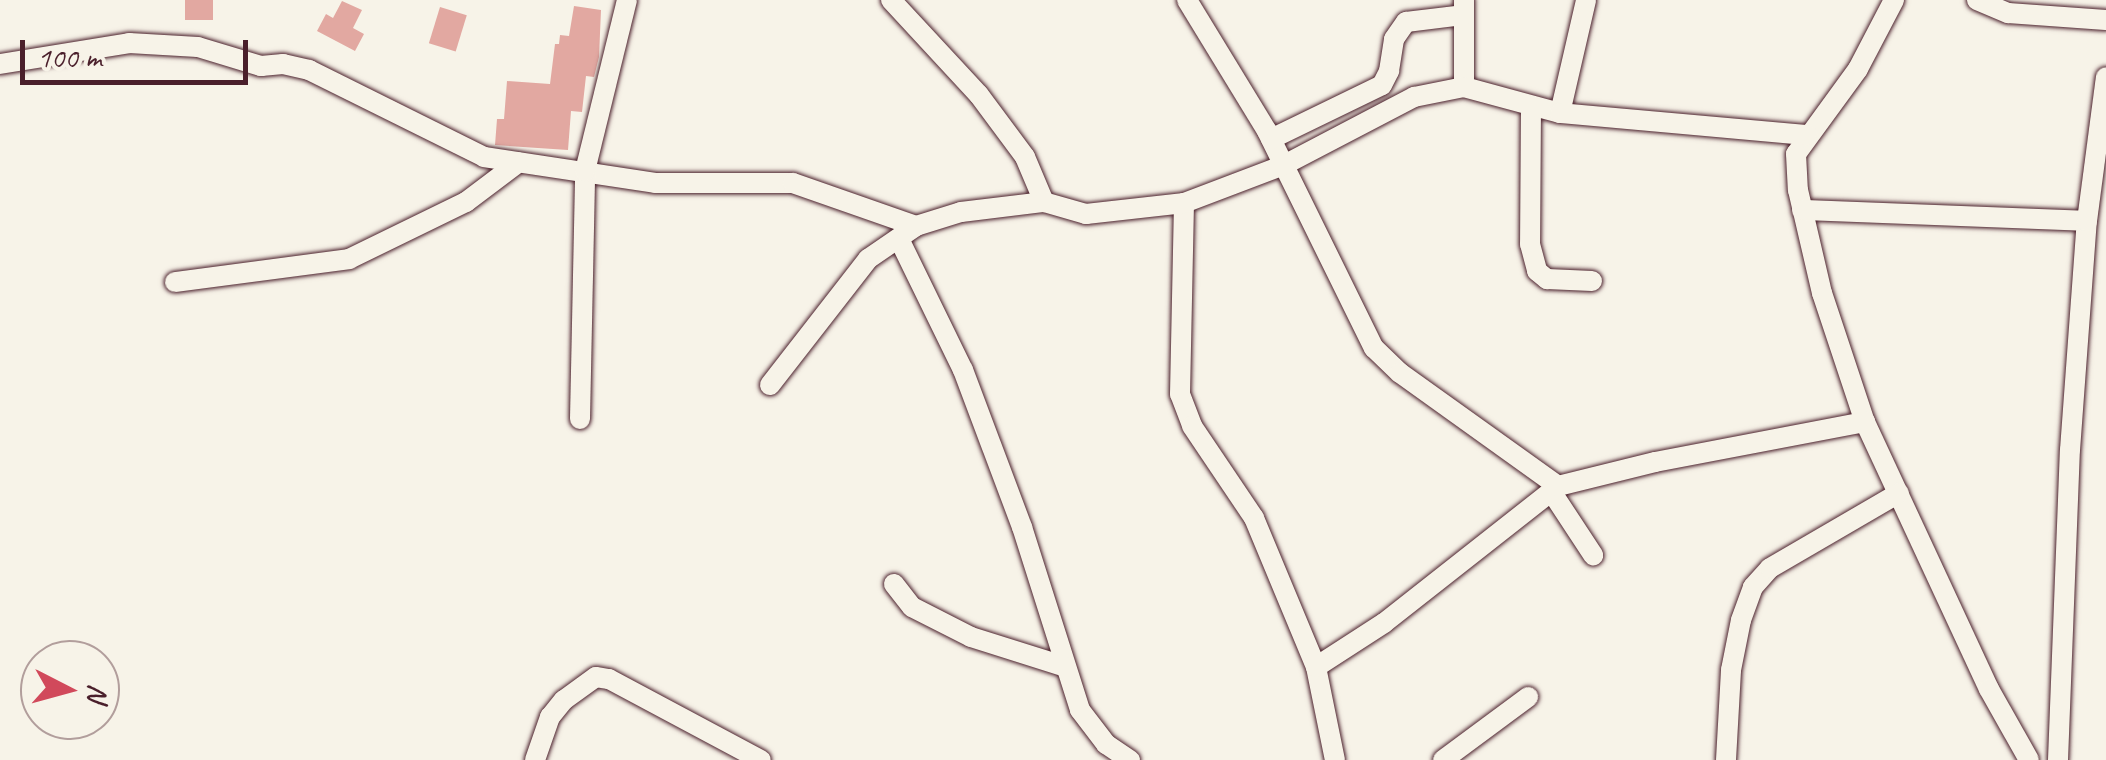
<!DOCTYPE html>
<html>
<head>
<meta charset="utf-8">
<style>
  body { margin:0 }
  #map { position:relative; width:2106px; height:760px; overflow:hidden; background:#f7f3e8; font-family:Caveat,sans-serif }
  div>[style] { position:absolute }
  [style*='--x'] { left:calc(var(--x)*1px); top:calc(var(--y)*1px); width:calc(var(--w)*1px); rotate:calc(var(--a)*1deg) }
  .building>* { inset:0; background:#e2a8a1; transform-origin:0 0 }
  .roads { filter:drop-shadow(0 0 2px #4a1f2b) drop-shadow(0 0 2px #4a1f2b) }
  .minor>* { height:20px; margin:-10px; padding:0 10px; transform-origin:10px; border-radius:10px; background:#f7f3e8 }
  span { translate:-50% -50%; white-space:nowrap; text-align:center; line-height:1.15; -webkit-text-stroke:8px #f7f3e8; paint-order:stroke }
  .north { position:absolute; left:20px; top:640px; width:100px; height:100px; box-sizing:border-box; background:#f7f3e8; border:2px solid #b29e9c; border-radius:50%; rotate:96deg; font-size:28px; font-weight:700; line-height:40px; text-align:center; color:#4a1f2b }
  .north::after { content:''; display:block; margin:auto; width:35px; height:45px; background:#d1495b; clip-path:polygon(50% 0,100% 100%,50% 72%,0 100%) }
  .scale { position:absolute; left:20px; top:40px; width:228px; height:45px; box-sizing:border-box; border:5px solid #4a1f2b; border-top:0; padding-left:12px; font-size:30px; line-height:35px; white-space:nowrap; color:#4a1f2b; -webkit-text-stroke:8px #f7f3e8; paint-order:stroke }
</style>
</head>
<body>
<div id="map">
  <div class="building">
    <i style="left:185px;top:0;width:28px;height:20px"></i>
    <i style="clip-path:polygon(342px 1px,362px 10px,353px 28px,364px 34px,355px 51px,317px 31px,326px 14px,333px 18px)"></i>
    <i style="clip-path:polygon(574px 6px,601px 10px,599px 57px,594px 77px,586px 76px,582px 112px,571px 111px,568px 150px,495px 145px,497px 119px,504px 119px,507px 81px,550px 84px,555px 44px,559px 44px,560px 35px,569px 36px)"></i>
    <i style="left:440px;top:7px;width:28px;height:38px;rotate:17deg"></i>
  </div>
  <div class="roads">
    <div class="minor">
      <i style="--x:891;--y:0;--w:129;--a:47.2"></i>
      <i style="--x:979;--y:95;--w:77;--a:53.4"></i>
      <i style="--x:1025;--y:157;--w:49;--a:67.1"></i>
      <i style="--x:1187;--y:0;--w:153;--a:58.6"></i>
      <i style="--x:1267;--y:131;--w:242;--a:63.8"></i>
      <i style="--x:1374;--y:348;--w:36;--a:44"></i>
      <i style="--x:1400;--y:373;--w:194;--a:35.6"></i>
      <i style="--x:1464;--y:0;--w:87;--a:90"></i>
      <i style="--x:1894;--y:0;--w:78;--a:117.6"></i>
      <i style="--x:1858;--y:69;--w:105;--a:126.1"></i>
      <i style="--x:1796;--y:154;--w:36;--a:87"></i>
      <i style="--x:1798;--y:190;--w:106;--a:76.9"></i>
      <i style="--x:1822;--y:293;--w:136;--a:71.6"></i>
      <i style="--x:1865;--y:422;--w:294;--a:65.1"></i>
      <i style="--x:1989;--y:689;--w:81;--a:60.6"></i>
      <i style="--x:1977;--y:0;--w:34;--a:23"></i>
      <i style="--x:2008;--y:13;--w:98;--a:4.1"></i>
      <i style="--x:0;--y:64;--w:131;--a:-9.2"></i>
      <i style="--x:129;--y:43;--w:69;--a:3.3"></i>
      <i style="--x:198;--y:47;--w:66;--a:16.8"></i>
      <i style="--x:261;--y:66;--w:22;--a:-5"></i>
      <i style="--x:283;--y:64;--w:27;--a:13"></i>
      <i style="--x:309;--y:70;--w:195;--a:26.4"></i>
      <i style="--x:484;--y:157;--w:173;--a:8.6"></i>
      <i style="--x:655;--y:183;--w:138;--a:0"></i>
      <i style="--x:793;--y:183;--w:130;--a:19.3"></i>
      <i style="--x:1531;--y:107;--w:137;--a:90.4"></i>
      <i style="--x:1530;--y:244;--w:28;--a:75"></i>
      <i style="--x:1537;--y:271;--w:13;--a:39"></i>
      <i style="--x:1547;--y:279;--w:45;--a:2.5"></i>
      <i style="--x:1560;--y:113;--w:116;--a:-77"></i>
      <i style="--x:1271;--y:139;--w:123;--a:-25.9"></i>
      <i style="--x:1382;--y:85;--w:16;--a:-63"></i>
      <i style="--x:1389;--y:71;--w:32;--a:-81"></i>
      <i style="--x:1394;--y:39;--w:21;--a:-55"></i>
      <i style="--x:1406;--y:22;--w:57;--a:-7"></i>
      <i style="--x:1184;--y:203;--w:191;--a:91.2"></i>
      <i style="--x:1180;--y:394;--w:34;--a:69"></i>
      <i style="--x:1192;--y:426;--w:111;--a:56"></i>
      <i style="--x:1254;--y:518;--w:161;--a:67.4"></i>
      <i style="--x:1316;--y:667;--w:95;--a:78.5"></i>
      <i style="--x:1802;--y:210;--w:285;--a:2.2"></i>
      <i style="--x:900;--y:241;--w:144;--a:64"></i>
      <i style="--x:963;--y:370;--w:168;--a:69.4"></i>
      <i style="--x:1022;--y:527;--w:192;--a:72.4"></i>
      <i style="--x:1080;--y:710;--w:43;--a:52.6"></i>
      <i style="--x:1106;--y:744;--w:29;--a:34"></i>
      <i style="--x:175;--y:282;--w:176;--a:-7.5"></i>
      <i style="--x:349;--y:259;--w:130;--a:-26"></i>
      <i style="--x:466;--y:202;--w:66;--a:-37"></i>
      <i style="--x:770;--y:385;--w:160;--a:-52.1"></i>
      <i style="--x:868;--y:259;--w:58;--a:-34.5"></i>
      <i style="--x:916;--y:226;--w:47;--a:-17.3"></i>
      <i style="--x:961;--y:212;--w:84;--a:-6.9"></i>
      <i style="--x:1044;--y:202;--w:44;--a:15.9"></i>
      <i style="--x:1086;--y:214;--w:99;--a:-6.4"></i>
      <i style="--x:1184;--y:203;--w:107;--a:-20.8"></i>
      <i style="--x:1284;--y:165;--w:147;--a:-27.6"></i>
      <i style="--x:1414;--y:97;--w:51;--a:-11.3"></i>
      <i style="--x:1464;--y:87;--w:99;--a:15.2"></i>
      <i style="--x:1560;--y:113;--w:248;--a:5.1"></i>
      <i style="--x:580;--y:419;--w:248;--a:-88.8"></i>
      <i style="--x:585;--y:171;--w:176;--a:-76.2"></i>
      <i style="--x:1551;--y:491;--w:77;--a:56.7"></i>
      <i style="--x:894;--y:584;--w:29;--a:52"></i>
      <i style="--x:912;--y:607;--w:66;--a:27"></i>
      <i style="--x:971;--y:637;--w:96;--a:17.5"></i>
      <i style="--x:1316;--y:667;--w:81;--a:-32.9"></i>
      <i style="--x:1384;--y:623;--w:221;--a:-38.2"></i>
      <i style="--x:1558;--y:486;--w:100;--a:-13.9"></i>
      <i style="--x:1655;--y:462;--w:214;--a:-10.8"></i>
      <i style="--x:535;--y:760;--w:46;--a:-70.8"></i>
      <i style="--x:550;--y:717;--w:22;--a:-51"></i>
      <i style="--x:564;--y:700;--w:39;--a:-36"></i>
      <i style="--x:596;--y:677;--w:13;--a:9"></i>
      <i style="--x:609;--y:679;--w:172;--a:28.1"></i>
      <i style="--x:1443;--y:760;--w:106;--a:-36.5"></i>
      <i style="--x:1726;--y:760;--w:90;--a:-86.8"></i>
      <i style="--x:1731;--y:670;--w:51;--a:-78.7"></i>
      <i style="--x:1741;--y:620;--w:35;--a:-70"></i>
      <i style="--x:1753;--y:587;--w:25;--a:-48"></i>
      <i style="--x:1770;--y:568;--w:149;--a:-30.2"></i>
      <i style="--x:2058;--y:760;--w:310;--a:-87.8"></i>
      <i style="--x:2070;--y:450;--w:230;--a:-85.8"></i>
      <i style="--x:2087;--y:221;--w:145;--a:-82.5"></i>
    </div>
  </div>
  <div class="north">N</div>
  <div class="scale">100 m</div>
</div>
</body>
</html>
